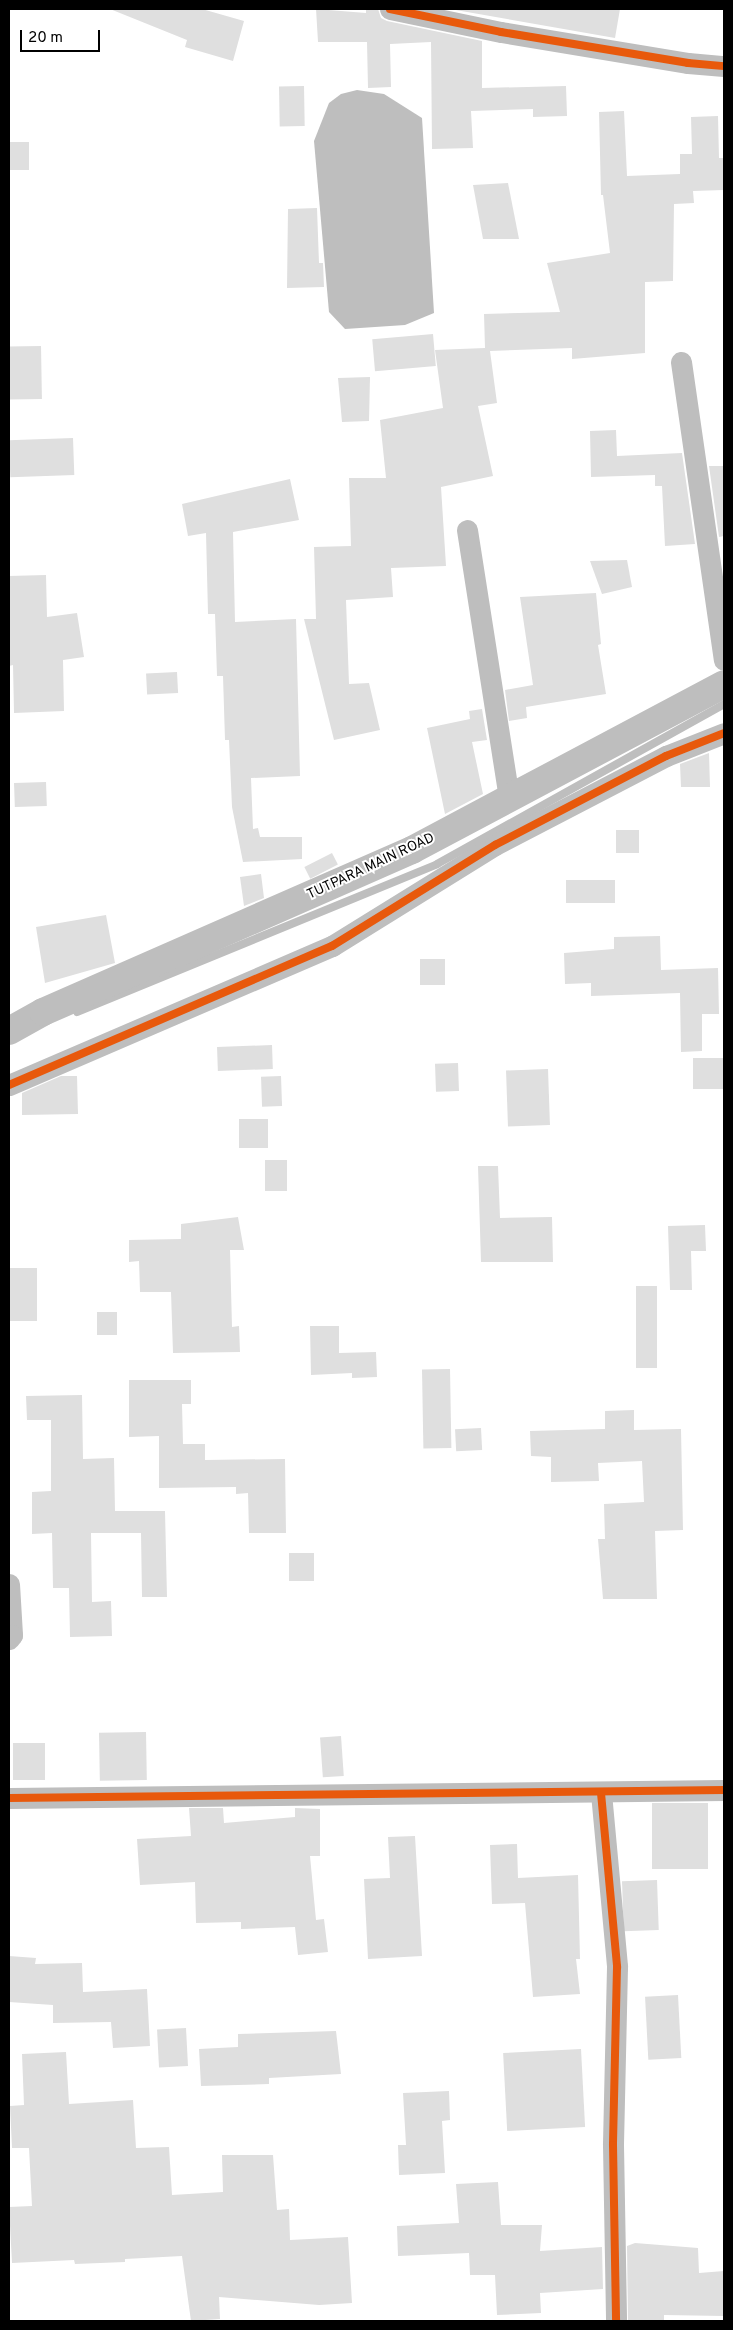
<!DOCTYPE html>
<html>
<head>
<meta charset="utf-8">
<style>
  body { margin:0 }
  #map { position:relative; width:733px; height:2330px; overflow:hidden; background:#fff; font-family:Overpass,sans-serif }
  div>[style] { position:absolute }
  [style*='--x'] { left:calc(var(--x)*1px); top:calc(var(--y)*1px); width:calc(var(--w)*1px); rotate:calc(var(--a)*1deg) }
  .water>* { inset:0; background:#bebebe }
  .stream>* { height:8px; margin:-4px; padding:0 4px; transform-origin:4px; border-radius:4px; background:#bebebe }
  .building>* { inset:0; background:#dfdfdf; transform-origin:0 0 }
  .minor>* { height:21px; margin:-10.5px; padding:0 10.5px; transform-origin:10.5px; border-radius:10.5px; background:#bebebe }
  .tertiary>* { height:28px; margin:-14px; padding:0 14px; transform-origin:14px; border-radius:14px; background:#bebebe }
  .cycleway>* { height:8px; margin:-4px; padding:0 4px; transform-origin:4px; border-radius:4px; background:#e8590c }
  span { translate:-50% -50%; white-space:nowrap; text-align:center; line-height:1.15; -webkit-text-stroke:4px #fff; paint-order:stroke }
  .street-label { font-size:14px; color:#000 }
  .frame { position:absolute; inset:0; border:10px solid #000; pointer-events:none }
  .scale { position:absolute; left:20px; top:30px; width:80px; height:22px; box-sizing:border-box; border:2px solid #000; border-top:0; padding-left:6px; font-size:15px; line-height:18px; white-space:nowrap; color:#000; -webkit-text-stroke:4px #fff; paint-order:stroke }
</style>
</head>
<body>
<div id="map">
  <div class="water">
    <i style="clip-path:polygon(357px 90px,384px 94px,422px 118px,434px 313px,405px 325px,345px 329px,329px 312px,314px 141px,329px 103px,341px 94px)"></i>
  </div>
  <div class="stream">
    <i style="--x:77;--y:1012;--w:389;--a:-22.3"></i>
    <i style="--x:437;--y:864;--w:329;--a:-29.1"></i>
  </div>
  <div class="building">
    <i style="clip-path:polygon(110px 9px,202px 9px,244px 21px,233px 61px,185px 47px,187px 40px)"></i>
    <i style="clip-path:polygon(316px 9px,366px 13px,366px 9px,378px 9px,381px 18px,387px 21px,482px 41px,482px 88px,566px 86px,567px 116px,533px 117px,533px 109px,471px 111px,473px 148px,432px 149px,431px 42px,390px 44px,391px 87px,368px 88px,367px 42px,318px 42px)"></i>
    <i style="clip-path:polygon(450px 9px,620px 9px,615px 38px)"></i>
    <i style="left:304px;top:86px;width:40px;height:25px;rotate:89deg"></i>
    <i style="clip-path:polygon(624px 111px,627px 176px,680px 174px,680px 154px,692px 154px,691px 117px,718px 116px,719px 158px,724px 158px,724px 190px,693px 191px,694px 203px,674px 204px,673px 281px,645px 282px,645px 353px,572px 359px,572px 348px,490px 351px,497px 403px,478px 406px,493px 476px,441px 487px,446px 566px,391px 568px,393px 597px,346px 600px,349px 684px,369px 683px,380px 730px,334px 740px,304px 619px,316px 619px,314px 547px,351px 546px,349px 478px,386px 478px,380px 420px,443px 408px,435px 350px,485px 348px,484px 314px,560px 312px,547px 263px,610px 253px,603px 195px,601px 195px,599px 112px)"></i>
    <i style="left:9px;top:142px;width:20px;height:28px"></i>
    <i style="clip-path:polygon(508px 183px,519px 239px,483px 239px,473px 185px)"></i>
    <i style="clip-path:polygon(317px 208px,319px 263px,323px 263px,324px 287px,287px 288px,288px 209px)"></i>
    <i style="left:433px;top:334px;width:32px;height:61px;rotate:85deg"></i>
    <i style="left:41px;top:346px;width:53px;height:32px;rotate:89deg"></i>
    <i style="clip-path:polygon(370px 377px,369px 421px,342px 422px,338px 378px)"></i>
    <i style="clip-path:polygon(616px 430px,617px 456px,682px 453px,695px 544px,665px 546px,662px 486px,655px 486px,655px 475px,591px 477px,590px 431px)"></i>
    <i style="left:73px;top:438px;width:37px;height:64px;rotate:88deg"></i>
    <i style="clip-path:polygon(709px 466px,724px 466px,724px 536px,719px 537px)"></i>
    <i style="clip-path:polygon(290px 479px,299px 520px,233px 532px,235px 622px,296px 619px,300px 776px,251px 778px,253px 829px,258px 828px,260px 837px,302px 837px,302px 859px,243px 862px,232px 807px,229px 740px,225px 740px,223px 676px,217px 676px,215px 614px,208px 614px,206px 533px,188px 536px,182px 504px)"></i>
    <i style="clip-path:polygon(627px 560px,632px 587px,602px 594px,590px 561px)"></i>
    <i style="clip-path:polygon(46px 575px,47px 617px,77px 613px,84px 657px,63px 660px,64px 711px,14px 713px,13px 665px,9px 666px,9px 576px)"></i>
    <i style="clip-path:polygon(596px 593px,601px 644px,598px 645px,606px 694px,526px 707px,527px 718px,509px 721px,505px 690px,533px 685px,520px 597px)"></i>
    <i style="left:177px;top:672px;width:21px;height:31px;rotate:87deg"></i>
    <i style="clip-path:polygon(482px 709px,487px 740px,472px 742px,483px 794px,445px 814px,427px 728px,470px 719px,469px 711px)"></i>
    <i style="clip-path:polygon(709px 753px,710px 787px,681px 787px,680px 764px)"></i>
    <i style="left:46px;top:782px;width:24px;height:32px;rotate:88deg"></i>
    <i style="left:616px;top:830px;width:23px;height:23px"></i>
    <i style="left:332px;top:853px;width:13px;height:31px;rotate:63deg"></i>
    <i style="clip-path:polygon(261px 874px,264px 898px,244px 906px,240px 877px)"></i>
    <i style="left:615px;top:880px;width:23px;height:49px;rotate:90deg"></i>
    <i style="clip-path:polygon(106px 915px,115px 963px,45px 983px,36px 927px)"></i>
    <i style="clip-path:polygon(660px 936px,661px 970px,718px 968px,719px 1014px,702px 1014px,702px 1051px,681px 1052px,680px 993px,591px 996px,591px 983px,565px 984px,564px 953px,614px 949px,614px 937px)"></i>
    <i style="left:445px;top:959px;width:26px;height:25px;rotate:90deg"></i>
    <i style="left:272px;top:1045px;width:24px;height:55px;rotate:88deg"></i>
    <i style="left:693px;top:1058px;width:31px;height:31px"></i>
    <i style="left:458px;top:1063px;width:28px;height:23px;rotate:88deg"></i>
    <i style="left:548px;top:1069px;width:56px;height:42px;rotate:88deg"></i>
    <i style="clip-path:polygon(61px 1076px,77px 1076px,78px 1114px,22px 1115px,22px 1093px)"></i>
    <i style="left:281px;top:1076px;width:30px;height:20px;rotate:88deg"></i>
    <i style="left:239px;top:1119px;width:29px;height:29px"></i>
    <i style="left:287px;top:1160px;width:31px;height:22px;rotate:90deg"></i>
    <i style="clip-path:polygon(478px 1166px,498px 1166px,500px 1218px,552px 1217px,553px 1262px,481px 1262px)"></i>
    <i style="clip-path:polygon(238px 1217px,244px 1250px,230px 1250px,232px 1327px,239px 1326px,240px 1352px,173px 1353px,171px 1292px,140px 1292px,139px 1261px,129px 1262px,129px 1240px,181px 1239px,181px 1224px)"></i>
    <i style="clip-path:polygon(705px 1225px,706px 1251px,691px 1251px,692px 1290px,670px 1290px,668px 1226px)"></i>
    <i style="left:9px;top:1268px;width:28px;height:53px"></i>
    <i style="left:636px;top:1286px;width:21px;height:82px"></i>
    <i style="left:97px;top:1312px;width:20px;height:23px"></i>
    <i style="clip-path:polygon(310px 1326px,339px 1326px,339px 1353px,376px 1352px,377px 1377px,352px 1378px,352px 1373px,311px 1375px)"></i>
    <i style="left:450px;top:1369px;width:79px;height:28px;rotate:89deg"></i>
    <i style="clip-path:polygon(129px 1380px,191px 1380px,191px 1404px,182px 1404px,183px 1444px,205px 1444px,205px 1460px,285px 1459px,286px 1533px,249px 1533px,248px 1493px,236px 1494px,236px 1487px,159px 1488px,159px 1436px,129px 1437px)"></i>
    <i style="clip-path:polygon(82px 1395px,83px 1459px,114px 1458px,115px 1511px,165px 1511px,167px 1597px,142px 1597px,141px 1533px,91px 1533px,92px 1602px,111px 1601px,112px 1636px,70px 1637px,69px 1588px,53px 1588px,52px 1533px,32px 1534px,32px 1492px,51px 1491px,51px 1420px,27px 1420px,26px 1396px)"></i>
    <i style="clip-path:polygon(634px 1410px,634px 1430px,681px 1429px,683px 1530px,655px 1531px,657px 1599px,603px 1599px,598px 1539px,605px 1539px,604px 1504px,644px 1502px,642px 1461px,598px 1463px,599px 1481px,551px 1482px,551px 1457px,531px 1456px,530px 1431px,605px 1429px,605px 1411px)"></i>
    <i style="left:481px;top:1428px;width:22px;height:26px;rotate:87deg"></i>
    <i style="left:289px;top:1553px;width:25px;height:28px"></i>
    <i style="left:146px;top:1732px;width:48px;height:47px;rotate:89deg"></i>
    <i style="left:341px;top:1736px;width:40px;height:21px;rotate:86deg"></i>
    <i style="left:13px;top:1743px;width:32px;height:37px"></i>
    <i style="left:652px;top:1803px;width:56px;height:66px"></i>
    <i style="clip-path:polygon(189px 1808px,223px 1808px,224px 1823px,295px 1817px,295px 1808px,320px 1809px,320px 1856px,310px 1856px,316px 1920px,324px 1919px,328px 1952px,298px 1955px,295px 1927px,241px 1929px,241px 1922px,196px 1923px,195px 1882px,140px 1885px,137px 1839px,191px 1836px)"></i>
    <i style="clip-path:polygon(415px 1836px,422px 1956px,368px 1959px,364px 1879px,390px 1878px,388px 1837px)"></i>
    <i style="clip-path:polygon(517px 1844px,518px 1878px,578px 1875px,580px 1959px,576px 1959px,580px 1994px,533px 1997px,525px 1903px,492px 1904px,490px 1845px)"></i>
    <i style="left:657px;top:1880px;width:50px;height:35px;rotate:88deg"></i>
    <i style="clip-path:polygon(9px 1956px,36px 1958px,35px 1964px,82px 1963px,83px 1992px,147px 1989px,150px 2046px,113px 2048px,111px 2022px,53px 2023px,53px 2005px,9px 2002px)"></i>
    <i style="left:678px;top:1995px;width:63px;height:33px;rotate:87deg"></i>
    <i style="left:186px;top:2028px;width:38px;height:29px;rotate:87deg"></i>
    <i style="clip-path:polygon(336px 2031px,341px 2074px,269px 2078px,269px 2084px,201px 2086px,199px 2049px,238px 2047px,238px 2034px)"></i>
    <i style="left:581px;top:2049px;width:78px;height:78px;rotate:87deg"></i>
    <i style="clip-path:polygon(66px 2052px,69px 2104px,133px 2100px,136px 2148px,169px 2147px,172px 2195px,223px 2192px,222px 2155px,273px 2155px,277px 2210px,289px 2209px,290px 2240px,348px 2237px,352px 2303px,319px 2305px,219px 2297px,220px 2319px,191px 2321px,182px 2256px,125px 2259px,125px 2262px,75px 2264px,74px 2260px,12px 2263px,9px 2207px,32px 2206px,29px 2148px,12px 2148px,10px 2106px,24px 2105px,22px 2054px)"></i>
    <i style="clip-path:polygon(449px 2091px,450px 2120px,442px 2121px,445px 2173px,399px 2175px,398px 2145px,406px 2145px,403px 2093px)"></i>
    <i style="clip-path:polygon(498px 2182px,501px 2225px,542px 2225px,540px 2251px,602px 2247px,603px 2289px,540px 2293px,541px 2313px,497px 2315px,495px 2275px,470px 2275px,469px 2253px,398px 2256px,397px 2226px,459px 2223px,456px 2184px)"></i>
    <i style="clip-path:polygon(635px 2243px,698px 2248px,699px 2273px,724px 2271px,724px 2316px,664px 2315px,664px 2321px,628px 2321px,627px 2246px)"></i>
  </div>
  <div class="minor">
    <i style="--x:390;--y:9;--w:113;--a:11.7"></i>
    <i style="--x:501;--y:32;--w:190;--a:9.4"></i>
    <i style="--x:688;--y:63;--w:36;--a:5"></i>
    <i style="--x:681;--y:362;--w:301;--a:81.8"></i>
    <i style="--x:467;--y:530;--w:272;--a:81.1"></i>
    <i style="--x:9;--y:1085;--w:352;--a:-23.3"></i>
    <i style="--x:332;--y:946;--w:192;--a:-31.8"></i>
    <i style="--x:495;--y:845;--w:193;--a:-27.5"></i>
    <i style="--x:666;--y:756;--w:62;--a:-21.6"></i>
    <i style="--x:9;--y:1584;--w:51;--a:86.6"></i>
    <i style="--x:12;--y:1635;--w:5;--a:127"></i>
    <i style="--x:601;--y:1793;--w:175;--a:84.7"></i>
    <i style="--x:617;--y:1967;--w:178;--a:91.3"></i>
    <i style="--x:613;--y:2145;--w:176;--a:89"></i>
    <i style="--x:9;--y:1798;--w:715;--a:-0.64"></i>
  </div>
  <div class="tertiary">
    <i style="--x:9;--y:1031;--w:39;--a:-29"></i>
    <i style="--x:43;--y:1012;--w:403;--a:-23.7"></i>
    <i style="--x:412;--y:850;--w:353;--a:-28"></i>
  </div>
  <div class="cycleway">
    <i style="--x:390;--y:9;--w:113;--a:11.7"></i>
    <i style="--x:501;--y:32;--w:190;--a:9.4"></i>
    <i style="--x:688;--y:63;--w:36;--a:5"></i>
    <i style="--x:9;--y:1085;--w:352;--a:-23.3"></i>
    <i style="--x:332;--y:946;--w:192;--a:-31.8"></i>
    <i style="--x:495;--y:845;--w:193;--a:-27.5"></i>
    <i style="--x:666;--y:756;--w:62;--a:-21.6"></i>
    <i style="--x:601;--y:1793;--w:175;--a:84.7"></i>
    <i style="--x:617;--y:1967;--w:178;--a:91.3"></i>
    <i style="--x:613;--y:2145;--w:176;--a:89"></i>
    <i style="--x:9;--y:1798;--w:715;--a:-0.64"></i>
  </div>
  <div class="street-label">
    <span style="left:371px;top:867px;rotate:-25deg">TUTPARA MAIN ROAD</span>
  </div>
  <div class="frame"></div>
  <div class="scale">20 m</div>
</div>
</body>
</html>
